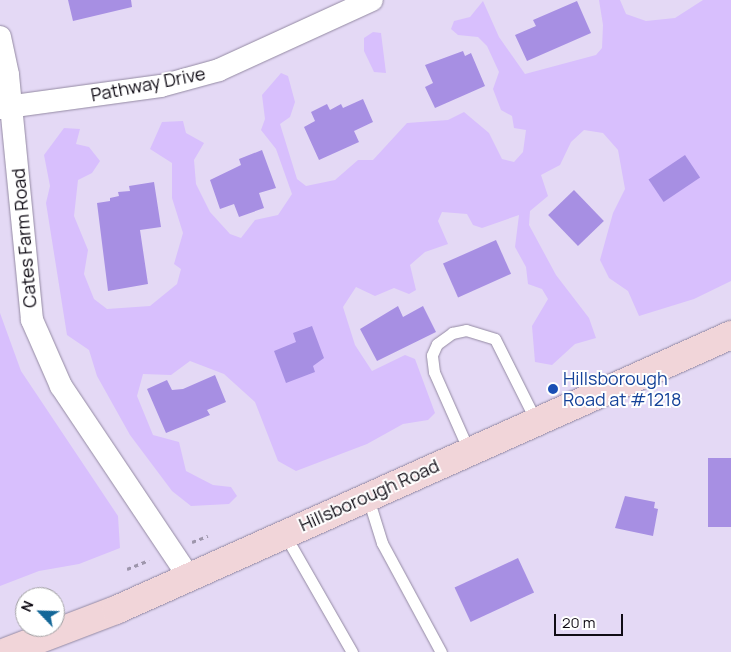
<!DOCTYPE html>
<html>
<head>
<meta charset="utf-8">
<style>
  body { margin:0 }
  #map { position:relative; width:731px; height:652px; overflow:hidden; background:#e4d9f5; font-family:Manrope,sans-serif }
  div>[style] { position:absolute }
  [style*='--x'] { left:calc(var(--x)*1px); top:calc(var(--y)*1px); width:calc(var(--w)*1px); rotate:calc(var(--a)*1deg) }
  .green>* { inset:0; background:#d8bffd }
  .building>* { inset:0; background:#a78fe3; transform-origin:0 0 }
  .path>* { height:3px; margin-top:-1.5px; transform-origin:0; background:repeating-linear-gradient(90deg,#9e96ac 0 4px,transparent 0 8px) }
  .roads { filter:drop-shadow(0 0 1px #948aa3) drop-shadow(0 0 1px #948aa3) }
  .service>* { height:11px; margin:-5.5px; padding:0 5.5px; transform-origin:5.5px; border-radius:5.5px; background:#fff }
  .minor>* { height:22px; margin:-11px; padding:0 11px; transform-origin:11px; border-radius:11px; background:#fff }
  .secondary>* { height:28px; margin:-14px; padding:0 14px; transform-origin:14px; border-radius:14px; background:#f1d5d9 }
  .dots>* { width:14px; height:14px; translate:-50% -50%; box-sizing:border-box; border:2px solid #fff; border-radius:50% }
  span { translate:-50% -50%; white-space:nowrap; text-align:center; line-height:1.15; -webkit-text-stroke:4px #fff; paint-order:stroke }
  .street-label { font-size:18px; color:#100c15 }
  .transit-label { font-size:18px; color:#164399 }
  .left { translate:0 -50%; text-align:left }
  .north { position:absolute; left:15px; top:587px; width:50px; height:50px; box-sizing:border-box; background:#fff; border:1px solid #9f9ea1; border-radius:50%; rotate:294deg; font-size:14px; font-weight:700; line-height:20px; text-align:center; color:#100c15 }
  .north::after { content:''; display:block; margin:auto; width:18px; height:22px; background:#136798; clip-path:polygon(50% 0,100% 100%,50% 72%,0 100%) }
  .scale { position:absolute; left:554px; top:614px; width:69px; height:22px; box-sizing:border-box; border:2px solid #100c15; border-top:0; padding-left:6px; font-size:15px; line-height:18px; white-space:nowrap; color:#100c15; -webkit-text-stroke:4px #fff; paint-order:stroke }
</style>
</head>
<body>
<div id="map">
  <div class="green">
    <i style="clip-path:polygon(599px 0,620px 0,626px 14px,646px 21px,675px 18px,703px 0,731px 0,731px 281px,694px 299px,639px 316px,628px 291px,609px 278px,600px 260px,613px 213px,625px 189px,618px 150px,603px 133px,584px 130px,571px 142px,560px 165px,541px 175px,548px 196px,530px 211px,529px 225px,556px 275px,589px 318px,596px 338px,575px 344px,552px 365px,535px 362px,532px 326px,548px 299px,542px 289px,528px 284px,526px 267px,515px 247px,519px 215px,482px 228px,473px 225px,467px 214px,442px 212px,438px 221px,448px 244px,425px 252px,410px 265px,416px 290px,409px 294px,394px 288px,375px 296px,356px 287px,343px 307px,355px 345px,372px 371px,405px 355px,415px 359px,435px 413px,428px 420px,403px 424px,367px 444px,296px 471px,278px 461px,255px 402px,224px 374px,190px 361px,171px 375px,143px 374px,137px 396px,153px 435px,179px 442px,186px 471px,213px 485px,231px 487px,237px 496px,229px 504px,191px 506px,172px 491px,130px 435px,97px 376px,89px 350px,67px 335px,46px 203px,50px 186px,44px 155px,64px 128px,80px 129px,76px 144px,89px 147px,100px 161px,92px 173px,78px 180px,74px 216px,88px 250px,84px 274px,94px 299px,107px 309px,150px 306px,177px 284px,181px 269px,174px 264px,183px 233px,172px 198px,172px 163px,150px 149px,162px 122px,183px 121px,186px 133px,204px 143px,194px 160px,196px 184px,210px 212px,230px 234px,241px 238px,255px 220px,278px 215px,292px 194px,276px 149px,261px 130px,265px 119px,262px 95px,281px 73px,288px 76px,295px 102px,290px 117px,280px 124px,297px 179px,306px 186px,335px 180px,358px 160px,373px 160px,407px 123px,448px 120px,464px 112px,489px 133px,502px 159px,514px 162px,523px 152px,526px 130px,514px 128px,512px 116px,501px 110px,493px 89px,499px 72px,487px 46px,478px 37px,458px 35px,451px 29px,454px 21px,470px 17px,483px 1px,499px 37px,525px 74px,596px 55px,602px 48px,603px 25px)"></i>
    <i style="clip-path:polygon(373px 32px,381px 33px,386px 73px,374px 72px,364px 51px,364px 38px)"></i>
    <i style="clip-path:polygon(0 313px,21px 371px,118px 516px,120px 548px,79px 564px,39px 571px,0 586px)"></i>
  </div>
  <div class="building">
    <i style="clip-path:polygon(68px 0,131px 0,132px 7px,73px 21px)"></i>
    <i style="clip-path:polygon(577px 1px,591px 33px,527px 61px,515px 35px,536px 26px,533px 20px)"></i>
    <i style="clip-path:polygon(463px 51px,465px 56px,471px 53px,485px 86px,435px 108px,425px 87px,433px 83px,425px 65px)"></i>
    <i style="clip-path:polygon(363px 99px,373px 122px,354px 131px,359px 142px,319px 160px,304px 127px,315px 121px,311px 112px,327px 104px,330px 110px,341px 104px,343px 108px)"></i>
    <i style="clip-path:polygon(262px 150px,276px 188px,259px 193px,264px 208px,239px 217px,234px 204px,220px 209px,210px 180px,241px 165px,239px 159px)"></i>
    <i style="left:685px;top:155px;width:27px;height:44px;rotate:56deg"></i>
    <i style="clip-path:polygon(154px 182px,161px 227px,140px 230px,148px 284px,108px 291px,97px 203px,110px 201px,110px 198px,119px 196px,118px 192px,130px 191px,129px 186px)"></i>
    <i style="left:574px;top:190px;width:43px;height:36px;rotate:46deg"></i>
    <i style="left:496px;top:240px;width:37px;height:58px;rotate:66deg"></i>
    <i style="clip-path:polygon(398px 306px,403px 317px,423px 306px,436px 332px,377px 361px,360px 329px)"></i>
    <i style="clip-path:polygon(312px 326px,324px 358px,313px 366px,315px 372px,286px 383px,274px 351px,296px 342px,293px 333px)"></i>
    <i style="clip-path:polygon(215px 375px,226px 402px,207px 410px,210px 415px,166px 433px,147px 389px,167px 380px,172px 390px,183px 389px)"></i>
    <i style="left:708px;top:458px;width:23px;height:69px"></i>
    <i style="clip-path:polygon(625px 496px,655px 502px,654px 508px,658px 509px,653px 536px,615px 528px)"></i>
    <i style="left:518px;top:558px;width:38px;height:70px;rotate:65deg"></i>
  </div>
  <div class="path">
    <i style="--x:192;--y:542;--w:17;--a:-21"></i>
    <i style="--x:127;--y:569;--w:24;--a:-22"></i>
  </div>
  <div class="roads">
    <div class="service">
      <i style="--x:469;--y:451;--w:86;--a:-113.9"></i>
      <i style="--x:434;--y:372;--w:17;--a:-97"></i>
      <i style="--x:432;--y:355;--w:12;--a:-66"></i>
      <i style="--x:437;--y:344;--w:19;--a:-36"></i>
      <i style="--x:452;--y:333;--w:14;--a:-12"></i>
      <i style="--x:466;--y:330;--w:30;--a:17"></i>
      <i style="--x:495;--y:339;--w:92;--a:63.4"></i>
      <i style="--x:368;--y:498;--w:47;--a:72.7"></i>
      <i style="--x:382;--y:543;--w:124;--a:61.6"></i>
      <i style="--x:285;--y:535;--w:135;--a:60.2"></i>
    </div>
    <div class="minor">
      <i style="--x:0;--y:37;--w:39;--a:78"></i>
      <i style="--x:8;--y:75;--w:246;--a:84.4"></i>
      <i style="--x:32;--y:320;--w:72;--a:66.3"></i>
      <i style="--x:61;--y:386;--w:229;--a:56.2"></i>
      <i style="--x:0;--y:108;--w:162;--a:-7.8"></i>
      <i style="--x:161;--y:86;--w:60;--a:-15.4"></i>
      <i style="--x:219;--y:70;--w:168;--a:-24.6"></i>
    </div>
    <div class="secondary">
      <i style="--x:6;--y:652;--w:118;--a:-20.9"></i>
      <i style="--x:116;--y:610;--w:674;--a:-24.09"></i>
    </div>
  </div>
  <div class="dots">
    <i style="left:553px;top:389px;background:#1a4fb4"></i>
  </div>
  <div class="street-label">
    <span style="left:148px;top:84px;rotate:-11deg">Pathway Drive</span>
    <span style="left:24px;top:238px;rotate:-95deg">Cates Farm Road</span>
    <span style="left:369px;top:495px;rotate:-24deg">Hillsborough Road</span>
  </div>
  <div class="transit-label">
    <span class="left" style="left:563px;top:389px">Hillsborough<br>Road at #1218</span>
  </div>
  <div class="north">N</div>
  <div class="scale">20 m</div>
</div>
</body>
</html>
